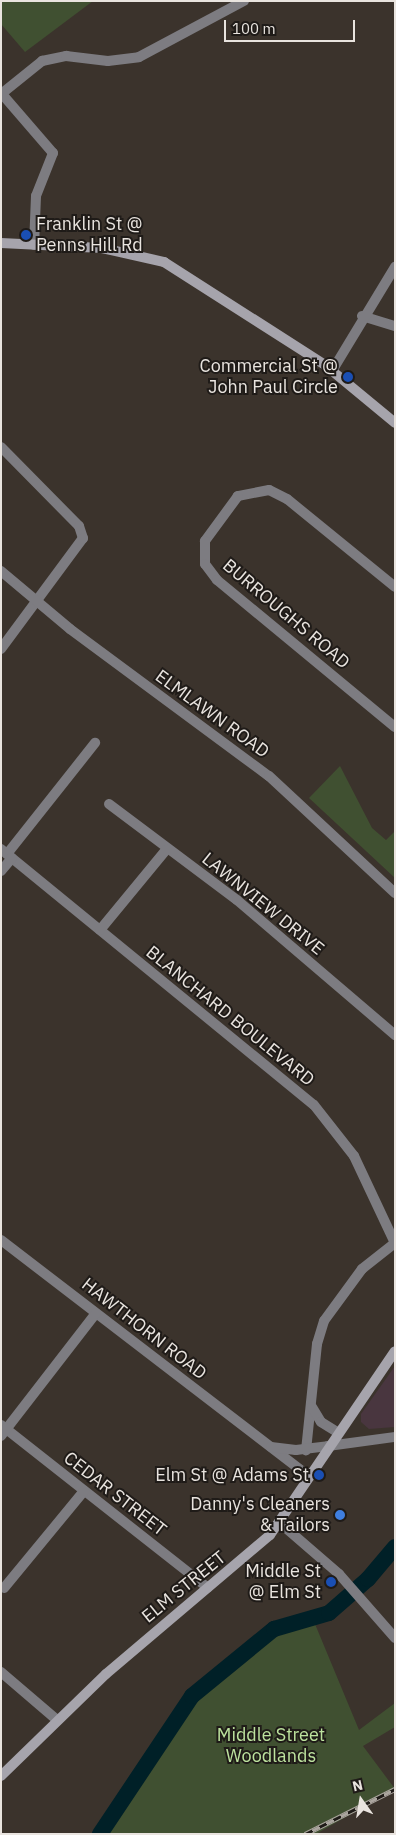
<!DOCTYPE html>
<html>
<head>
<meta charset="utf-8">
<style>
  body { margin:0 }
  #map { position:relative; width:396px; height:1835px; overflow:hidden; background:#3b332c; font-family:"IBM Plex Sans",sans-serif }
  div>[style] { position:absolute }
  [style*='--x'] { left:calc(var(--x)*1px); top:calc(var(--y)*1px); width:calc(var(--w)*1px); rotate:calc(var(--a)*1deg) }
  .commercial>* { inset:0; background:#49363f }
  .green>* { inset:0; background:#405031 }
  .river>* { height:16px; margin:-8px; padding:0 8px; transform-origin:8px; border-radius:8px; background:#002027 }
  .minor>* { height:10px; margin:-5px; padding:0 5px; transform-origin:5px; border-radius:5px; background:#7d7c81 }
  .tertiary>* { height:10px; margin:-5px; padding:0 5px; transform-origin:5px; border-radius:5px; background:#7d7c81 }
  .secondary>* { height:10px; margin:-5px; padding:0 5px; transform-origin:5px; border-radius:5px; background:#a6a4ac }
  .rail>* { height:4.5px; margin-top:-2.25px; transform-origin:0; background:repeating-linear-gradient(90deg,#1f1b18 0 8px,#aba59f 0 16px); box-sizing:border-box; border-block:1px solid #aba59f }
  .dots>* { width:14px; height:14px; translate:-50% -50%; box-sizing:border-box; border:2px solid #1f1b18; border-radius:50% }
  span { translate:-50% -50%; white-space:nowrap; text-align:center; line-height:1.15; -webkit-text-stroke:4px #1f1b18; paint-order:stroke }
  .poi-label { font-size:18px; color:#e9e4df }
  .left { translate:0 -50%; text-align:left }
  .right { translate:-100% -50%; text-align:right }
  .street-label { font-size:18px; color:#e9e4df }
  .park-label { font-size:18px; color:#bde29e }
  .frame { position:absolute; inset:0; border:2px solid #e9e4df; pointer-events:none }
  .north { position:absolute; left:336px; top:1775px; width:50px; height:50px; -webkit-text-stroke:4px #1f1b18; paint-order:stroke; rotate:347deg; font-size:14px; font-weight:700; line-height:20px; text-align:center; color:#e9e4df }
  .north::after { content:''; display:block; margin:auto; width:18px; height:22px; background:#e9e4df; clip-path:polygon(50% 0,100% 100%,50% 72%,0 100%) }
  .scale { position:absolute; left:224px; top:20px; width:131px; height:22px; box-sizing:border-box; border:2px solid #e9e4df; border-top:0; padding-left:6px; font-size:15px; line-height:18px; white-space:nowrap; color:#e9e4df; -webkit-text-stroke:4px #1f1b18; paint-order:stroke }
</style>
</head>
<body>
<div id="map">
  <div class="commercial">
    <i style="clip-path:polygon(395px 1366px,395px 1427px,369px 1429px,361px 1422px,361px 1414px)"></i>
  </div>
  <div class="green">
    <i style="clip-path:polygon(1px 1px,93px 1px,25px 52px,1px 24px)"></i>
    <i style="clip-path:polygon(340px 766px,372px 828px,386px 840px,395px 831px,395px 878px,309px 798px)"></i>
    <i style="clip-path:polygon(315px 1624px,359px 1730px,395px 1703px,395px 1727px,363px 1746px,395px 1789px,316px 1834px,100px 1834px,192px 1696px,274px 1629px)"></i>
  </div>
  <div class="river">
    <i style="--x:100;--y:1834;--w:166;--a:-56.3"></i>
    <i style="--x:192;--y:1696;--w:106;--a:-39.3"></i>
    <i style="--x:274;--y:1629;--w:57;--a:-16.2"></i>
    <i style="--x:329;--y:1613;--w:52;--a:-41.1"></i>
    <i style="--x:368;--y:1579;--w:42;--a:-49.8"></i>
  </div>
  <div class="minor">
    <i style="--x:1;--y:94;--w:53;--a:-38.8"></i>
    <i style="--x:42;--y:61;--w:25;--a:-12"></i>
    <i style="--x:66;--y:56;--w:42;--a:6.8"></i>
    <i style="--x:108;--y:61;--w:31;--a:-7"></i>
    <i style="--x:139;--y:57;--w:119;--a:-28.1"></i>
    <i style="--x:2;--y:94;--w:78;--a:49.2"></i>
    <i style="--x:53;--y:153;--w:46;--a:111.6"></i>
    <i style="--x:36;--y:196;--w:49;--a:92.3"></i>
    <i style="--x:362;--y:316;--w:34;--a:17"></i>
    <i style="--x:332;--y:371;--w:122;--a:-58.8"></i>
    <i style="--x:1;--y:447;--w:111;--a:45.4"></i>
    <i style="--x:79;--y:526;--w:13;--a:72"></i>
    <i style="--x:83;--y:538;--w:138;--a:126.5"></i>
    <i style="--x:1;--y:571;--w:90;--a:40"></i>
    <i style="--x:70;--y:629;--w:247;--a:36.5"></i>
    <i style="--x:269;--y:776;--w:172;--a:42.9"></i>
    <i style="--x:395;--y:587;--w:139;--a:-140.8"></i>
    <i style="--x:287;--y:499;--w:20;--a:-153"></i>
    <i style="--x:269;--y:490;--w:32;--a:169"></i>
    <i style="--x:238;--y:496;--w:56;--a:126.3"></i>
    <i style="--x:205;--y:541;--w:23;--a:90"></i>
    <i style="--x:205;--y:564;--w:20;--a:53"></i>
    <i style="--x:217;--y:580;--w:231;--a:39.6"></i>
    <i style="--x:109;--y:804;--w:160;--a:36.9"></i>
    <i style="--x:237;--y:900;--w:208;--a:40.5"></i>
    <i style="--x:1;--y:849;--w:404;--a:39.3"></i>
    <i style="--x:314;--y:1105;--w:65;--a:51.9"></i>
    <i style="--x:354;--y:1156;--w:96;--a:64.8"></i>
    <i style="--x:395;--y:1243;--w:42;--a:141.8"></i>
    <i style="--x:362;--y:1269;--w:64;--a:126.2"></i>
    <i style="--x:324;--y:1321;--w:24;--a:107"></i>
    <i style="--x:317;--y:1344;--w:107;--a:95.9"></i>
    <i style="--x:7;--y:854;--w:142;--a:-51.6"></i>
    <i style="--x:1;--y:871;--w:17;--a:-50"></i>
    <i style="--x:100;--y:930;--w:104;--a:-50.5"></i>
    <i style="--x:1;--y:1240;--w:388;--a:37.5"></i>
    <i style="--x:312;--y:1407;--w:17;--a:59"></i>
    <i style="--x:321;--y:1422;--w:19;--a:32"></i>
    <i style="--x:1;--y:1425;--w:263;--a:38.2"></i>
    <i style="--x:1;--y:1436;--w:155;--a:-52.3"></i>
    <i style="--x:271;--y:1447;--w:25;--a:7"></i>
    <i style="--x:296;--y:1450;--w:32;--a:-7"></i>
    <i style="--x:4;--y:1588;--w:126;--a:-50.5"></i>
    <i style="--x:1;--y:1672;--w:74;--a:40.6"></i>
  </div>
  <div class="tertiary">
    <i style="--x:328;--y:1446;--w:68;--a:-7.7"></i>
    <i style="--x:280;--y:1523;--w:78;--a:40.8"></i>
    <i style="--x:339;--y:1574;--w:85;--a:48.8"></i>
  </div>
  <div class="secondary">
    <i style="--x:1;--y:243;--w:101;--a:2.8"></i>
    <i style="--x:102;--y:248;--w:64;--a:12.7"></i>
    <i style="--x:164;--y:262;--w:191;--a:32.6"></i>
    <i style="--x:325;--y:365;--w:91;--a:39.6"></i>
    <i style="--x:1;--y:1776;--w:146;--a:-44.2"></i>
    <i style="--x:106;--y:1674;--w:215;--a:-40.3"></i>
    <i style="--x:270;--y:1535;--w:222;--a:-55.8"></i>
  </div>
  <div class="rail">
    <i style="--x:305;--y:1834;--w:101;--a:-26.6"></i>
  </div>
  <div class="dots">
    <i style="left:26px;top:235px;background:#1a4fb4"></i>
    <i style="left:348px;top:377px;background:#1a4fb4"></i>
    <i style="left:319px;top:1475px;background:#1a4fb4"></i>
    <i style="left:340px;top:1515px;background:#3f7fe0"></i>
    <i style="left:331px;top:1582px;background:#1a4fb4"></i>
  </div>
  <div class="poi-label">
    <span class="left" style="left:36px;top:235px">Franklin St @<br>Penns Hill Rd</span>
    <span class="right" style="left:338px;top:377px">Commercial St @<br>John Paul Circle</span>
    <span class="right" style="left:309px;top:1475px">Elm St @ Adams St</span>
    <span class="right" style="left:330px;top:1515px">Danny's Cleaners<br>&amp; Tailors</span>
    <span class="right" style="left:321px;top:1582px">Middle St<br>@ Elm St</span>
  </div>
  <div class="street-label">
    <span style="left:286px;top:614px;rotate:40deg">BURROUGHS ROAD</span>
    <span style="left:212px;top:714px;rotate:36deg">ELMLAWN ROAD</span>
    <span style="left:263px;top:904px;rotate:39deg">LAWNVIEW DRIVE</span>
    <span style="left:230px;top:1016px;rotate:39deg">BLANCHARD BOULEVARD</span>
    <span style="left:144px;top:1329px;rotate:38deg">HAWTHORN ROAD</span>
    <span style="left:115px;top:1494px;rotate:38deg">CEDAR STREET</span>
    <span style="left:184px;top:1587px;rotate:-39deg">ELM STREET</span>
  </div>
  <div class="park-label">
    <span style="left:271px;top:1746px">Middle Street<br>Woodlands</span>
  </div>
  <div class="frame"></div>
  <div class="north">N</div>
  <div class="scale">100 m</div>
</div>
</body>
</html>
